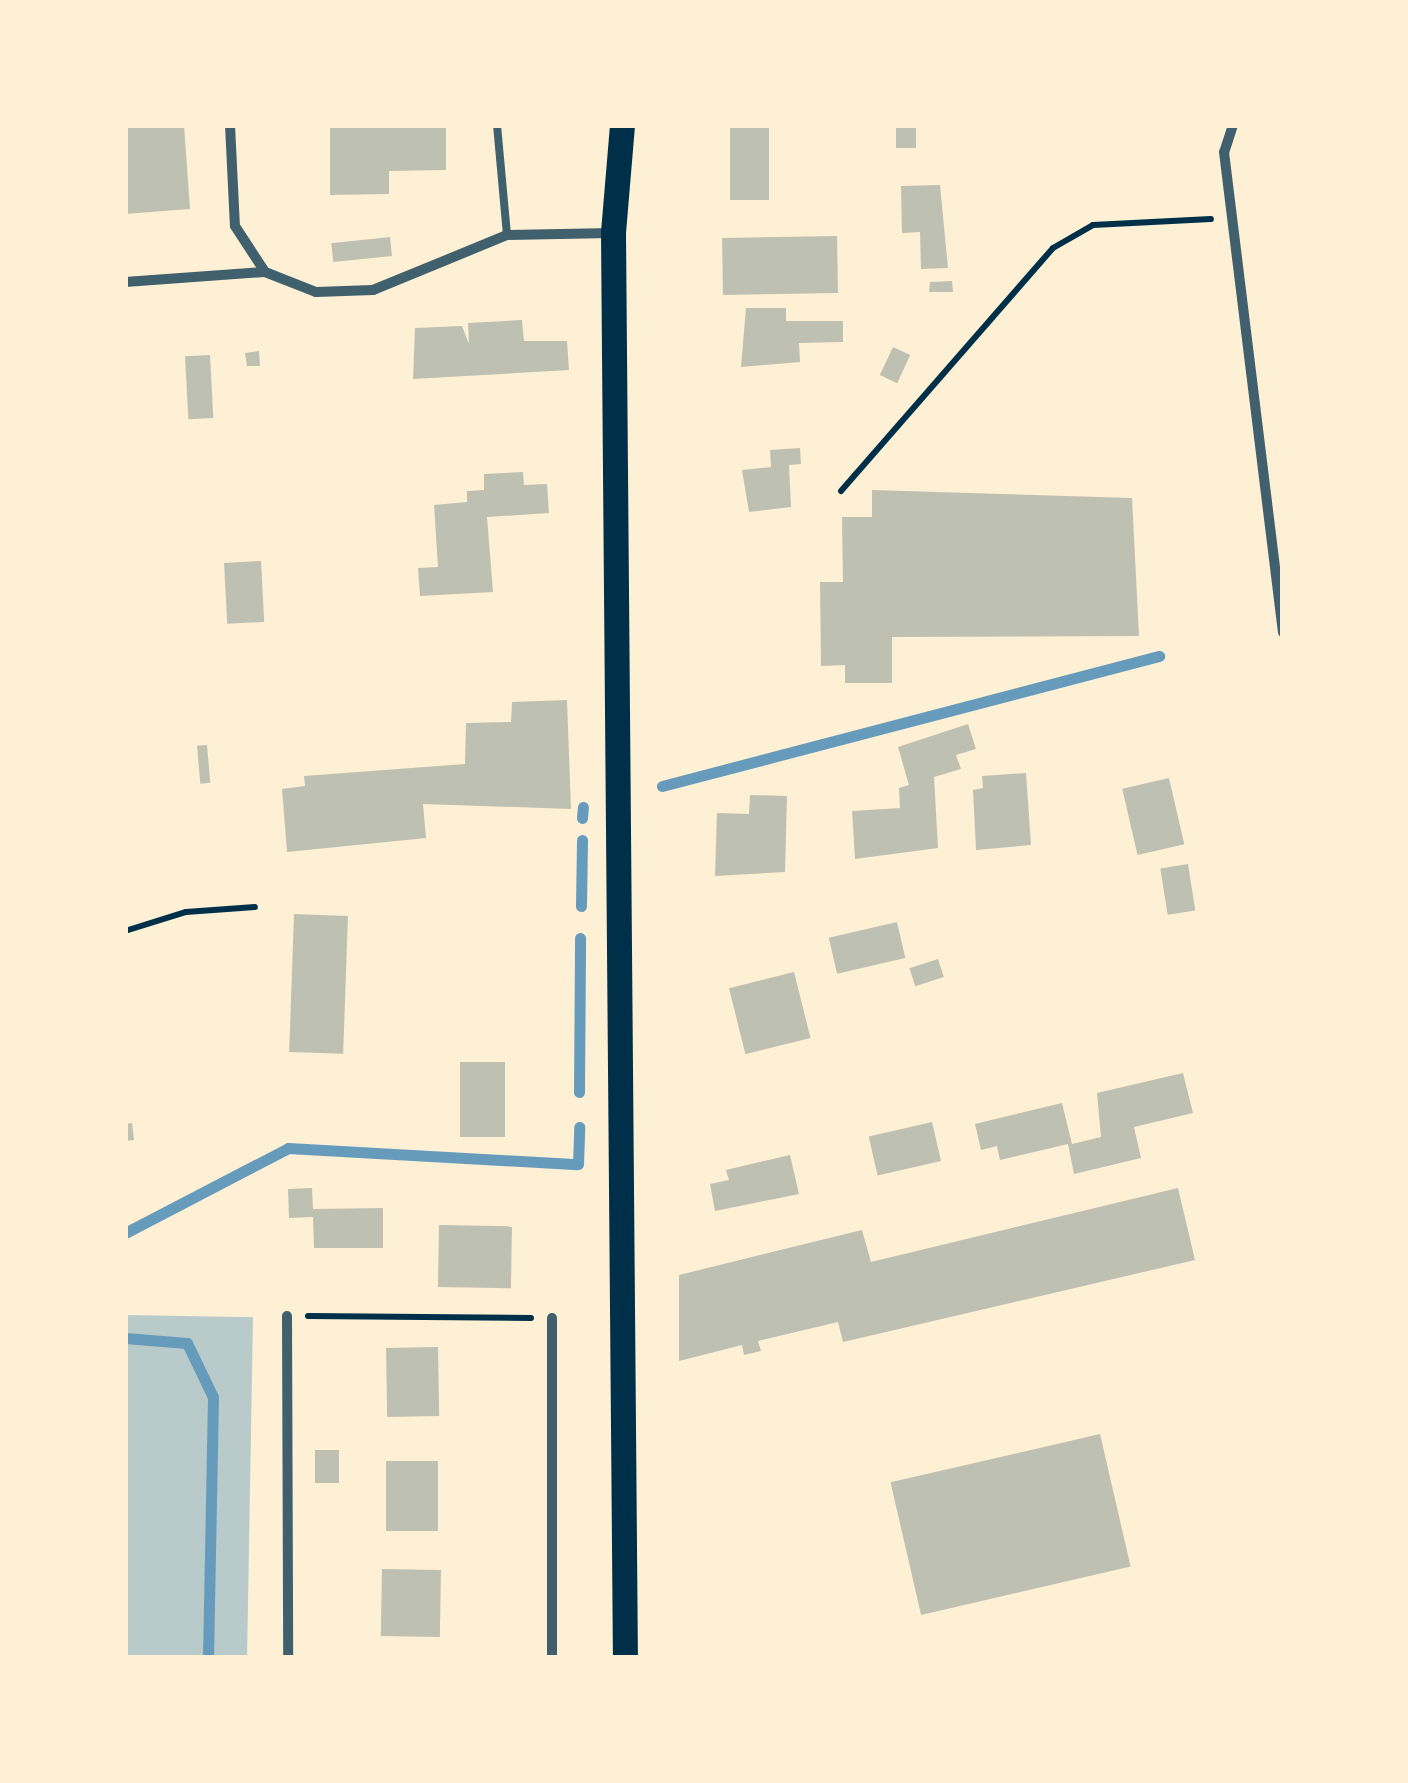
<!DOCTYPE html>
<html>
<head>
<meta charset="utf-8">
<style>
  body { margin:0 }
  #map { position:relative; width:1408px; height:1783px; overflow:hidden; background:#fdf0d5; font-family:"Fira Sans",sans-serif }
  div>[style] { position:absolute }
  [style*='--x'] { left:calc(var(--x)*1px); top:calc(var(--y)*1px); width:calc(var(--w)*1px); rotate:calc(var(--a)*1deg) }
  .green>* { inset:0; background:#b9caca; transform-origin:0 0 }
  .stream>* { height:11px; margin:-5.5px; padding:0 5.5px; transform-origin:5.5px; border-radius:5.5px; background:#669bbc }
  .building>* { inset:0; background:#bec0b2; transform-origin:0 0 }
  .path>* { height:6px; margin:-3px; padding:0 3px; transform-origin:3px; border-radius:3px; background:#003049 }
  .service>* { height:8px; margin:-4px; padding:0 4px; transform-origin:4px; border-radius:4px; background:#3f606c }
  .minor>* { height:10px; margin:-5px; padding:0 5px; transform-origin:5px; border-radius:5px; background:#3f606c }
  .primary>* { height:25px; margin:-12.5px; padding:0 12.5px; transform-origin:12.5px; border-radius:12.5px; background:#003049 }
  span { translate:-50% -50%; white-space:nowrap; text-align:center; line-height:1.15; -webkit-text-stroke:8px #fdf0d5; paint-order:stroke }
  .frame { position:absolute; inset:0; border:128px solid #fdf0d5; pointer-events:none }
</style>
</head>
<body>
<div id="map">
  <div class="green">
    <i style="left:125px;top:1315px;width:128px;height:343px;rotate:1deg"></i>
  </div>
  <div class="stream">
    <i style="--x:662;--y:786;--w:514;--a:-14.66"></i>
    <i style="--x:582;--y:818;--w:11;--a:-85"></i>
    <i style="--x:581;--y:906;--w:66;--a:-89.1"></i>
    <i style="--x:579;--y:1092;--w:154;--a:-89.6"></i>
    <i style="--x:125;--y:1233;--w:184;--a:-27.5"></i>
    <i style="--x:288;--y:1148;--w:290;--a:3.2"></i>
    <i style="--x:578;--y:1164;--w:37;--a:-88"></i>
    <i style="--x:125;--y:1338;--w:62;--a:4.6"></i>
    <i style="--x:187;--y:1343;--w:60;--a:64.3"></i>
    <i style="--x:213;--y:1397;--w:261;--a:91.1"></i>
  </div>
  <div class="building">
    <i style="clip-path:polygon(125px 125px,184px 125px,190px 209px,125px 214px)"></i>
    <i style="clip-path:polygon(330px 125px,446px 125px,446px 170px,389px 171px,389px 194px,330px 195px)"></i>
    <i style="left:730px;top:125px;width:39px;height:75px"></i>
    <i style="left:896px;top:125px;width:20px;height:23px"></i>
    <i style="clip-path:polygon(940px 185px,948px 268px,921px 269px,920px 232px,902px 233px,901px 186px)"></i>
    <i style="left:837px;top:236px;width:57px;height:115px;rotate:89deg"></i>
    <i style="left:390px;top:237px;width:19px;height:59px;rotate:84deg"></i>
    <i style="clip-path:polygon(952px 281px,953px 292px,929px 292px,930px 282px)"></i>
    <i style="clip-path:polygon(746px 308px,786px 308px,786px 321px,843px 321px,843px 342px,799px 343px,800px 362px,741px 367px)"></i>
    <i style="clip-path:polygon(522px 320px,524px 341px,567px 341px,569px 370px,413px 379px,415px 328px,462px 326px,469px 344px,468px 323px)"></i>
    <i style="left:893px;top:347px;width:19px;height:31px;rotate:25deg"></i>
    <i style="clip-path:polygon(259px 351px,260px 366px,247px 366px,245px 353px)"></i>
    <i style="left:210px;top:355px;width:63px;height:25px;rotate:87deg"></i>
    <i style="clip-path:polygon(800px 448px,801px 464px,789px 465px,791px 507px,749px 512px,742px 470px,771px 467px,770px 450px)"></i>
    <i style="clip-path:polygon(523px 472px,524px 485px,547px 484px,549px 513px,487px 517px,493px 592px,420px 596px,418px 568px,438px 567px,434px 505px,467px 502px,467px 491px,484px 490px,484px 474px)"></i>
    <i style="clip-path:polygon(872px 490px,1132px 498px,1139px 636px,892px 637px,892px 683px,845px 683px,845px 665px,821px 666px,820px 582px,843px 582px,842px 517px,872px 517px)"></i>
    <i style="left:261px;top:561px;width:61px;height:37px;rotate:87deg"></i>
    <i style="clip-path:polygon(567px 700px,571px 809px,423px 804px,426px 838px,287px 852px,282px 789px,305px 786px,304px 776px,465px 764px,466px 723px,511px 722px,512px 702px)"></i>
    <i style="clip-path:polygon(968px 724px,976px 749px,956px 755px,961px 769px,934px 777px,938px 848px,855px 859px,852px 811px,900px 808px,899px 788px,909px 785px,898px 747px)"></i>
    <i style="left:207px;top:745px;width:38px;height:10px;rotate:85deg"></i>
    <i style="clip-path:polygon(1026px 773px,1031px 845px,976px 850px,973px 790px,983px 788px,982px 776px)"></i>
    <i style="left:1169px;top:778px;width:68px;height:48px;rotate:77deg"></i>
    <i style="clip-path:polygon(750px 795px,787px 796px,785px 872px,715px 876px,717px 813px,749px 814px)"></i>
    <i style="left:1188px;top:864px;width:47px;height:28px;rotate:81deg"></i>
    <i style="left:294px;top:914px;width:54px;height:138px;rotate:2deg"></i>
    <i style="left:897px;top:922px;width:37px;height:70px;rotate:77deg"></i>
    <i style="left:938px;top:959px;width:19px;height:30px;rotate:72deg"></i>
    <i style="left:794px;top:972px;width:68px;height:67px;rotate:76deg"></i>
    <i style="left:460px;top:1062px;width:45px;height:75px"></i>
    <i style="clip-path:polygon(1183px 1073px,1193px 1113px,1134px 1127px,1141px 1158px,1074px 1174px,1068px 1144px,1000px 1160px,997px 1146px,981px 1150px,975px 1124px,1062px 1103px,1072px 1144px,1101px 1137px,1097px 1093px)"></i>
    <i style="left:932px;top:1122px;width:40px;height:65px;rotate:77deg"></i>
    <i style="clip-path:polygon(132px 1123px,134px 1140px,125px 1141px,125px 1124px)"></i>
    <i style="clip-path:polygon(790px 1155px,799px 1194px,715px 1211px,710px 1184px,729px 1180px,726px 1170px)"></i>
    <i style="clip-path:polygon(312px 1188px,313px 1209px,383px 1208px,383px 1248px,314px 1248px,313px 1217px,289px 1218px,288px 1189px)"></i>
    <i style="clip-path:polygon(1178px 1188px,1195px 1260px,843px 1342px,838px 1322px,758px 1341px,761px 1351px,744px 1355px,742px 1345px,679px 1361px,679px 1275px,862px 1230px,871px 1262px)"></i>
    <i style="left:439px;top:1225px;width:73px;height:62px;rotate:1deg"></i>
    <i style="left:438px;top:1347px;width:69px;height:52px;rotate:89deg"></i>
    <i style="left:1100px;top:1434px;width:136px;height:215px;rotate:77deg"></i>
    <i style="left:315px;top:1450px;width:24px;height:33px"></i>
    <i style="left:438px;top:1461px;width:70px;height:52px;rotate:90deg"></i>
    <i style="left:441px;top:1570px;width:67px;height:59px;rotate:91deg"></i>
  </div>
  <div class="path">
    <i style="--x:841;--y:491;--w:322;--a:-48.9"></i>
    <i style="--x:1053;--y:248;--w:46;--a:-29.9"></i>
    <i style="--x:1093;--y:225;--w:118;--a:-2.9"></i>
    <i style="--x:125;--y:931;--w:64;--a:-17.3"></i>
    <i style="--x:186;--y:912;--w:69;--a:-4.1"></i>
    <i style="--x:308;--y:1316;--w:223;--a:0.5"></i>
  </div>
  <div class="service">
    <i style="--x:497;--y:125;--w:110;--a:84.8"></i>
  </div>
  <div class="minor">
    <i style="--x:230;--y:125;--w:101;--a:87.2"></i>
    <i style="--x:235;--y:226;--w:55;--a:56.9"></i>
    <i style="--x:1233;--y:125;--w:28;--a:108"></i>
    <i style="--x:1224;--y:152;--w:484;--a:83"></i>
    <i style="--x:125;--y:282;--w:140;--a:-4.1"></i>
    <i style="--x:265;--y:272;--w:55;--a:21.4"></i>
    <i style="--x:316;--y:292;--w:57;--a:-2"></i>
    <i style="--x:373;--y:290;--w:145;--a:-22.3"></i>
    <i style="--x:507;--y:235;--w:105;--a:-1.1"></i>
    <i style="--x:287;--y:1316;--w:342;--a:89.8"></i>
    <i style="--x:552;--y:1318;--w:340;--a:90"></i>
  </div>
  <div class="primary">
    <i style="--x:622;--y:125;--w:108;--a:94.8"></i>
    <i style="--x:613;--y:233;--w:1425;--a:89.52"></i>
  </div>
  <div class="frame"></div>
</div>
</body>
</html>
